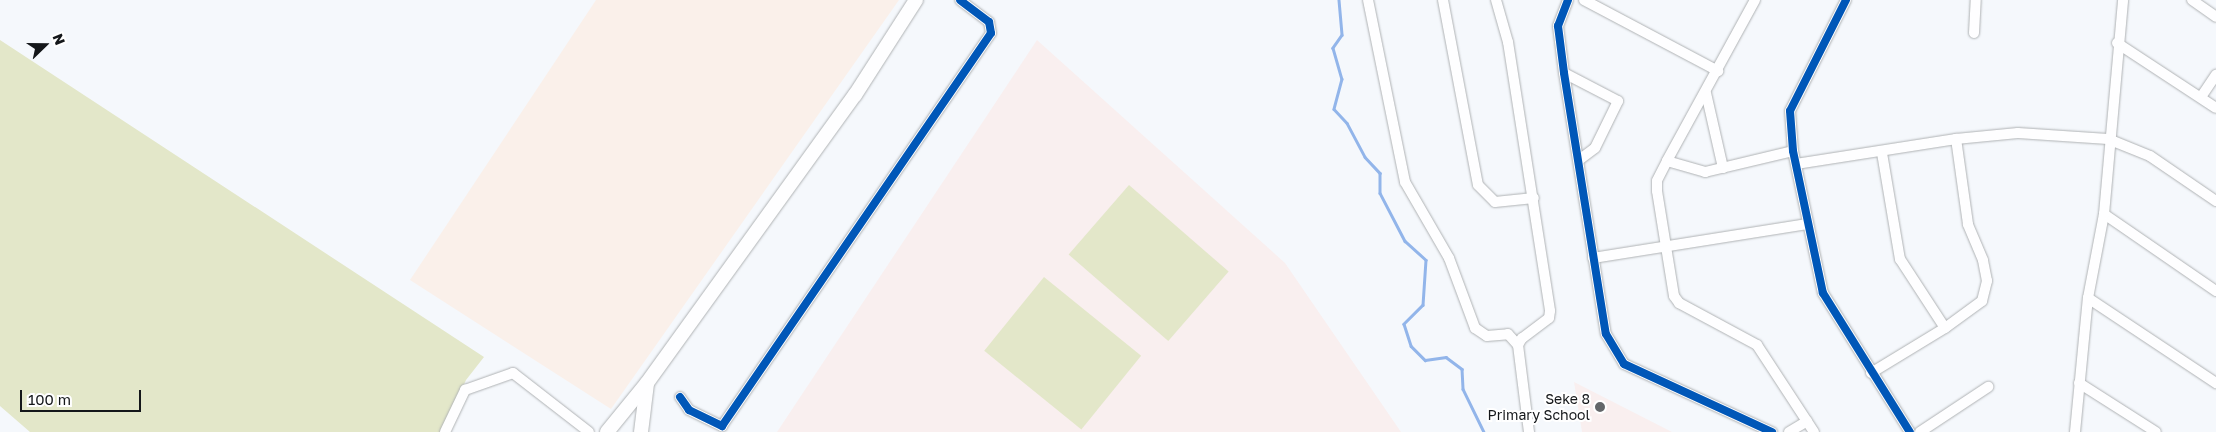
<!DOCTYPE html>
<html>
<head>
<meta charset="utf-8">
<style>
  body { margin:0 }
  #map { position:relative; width:2216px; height:432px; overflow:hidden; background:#f5f8fc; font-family:"Golos Text",sans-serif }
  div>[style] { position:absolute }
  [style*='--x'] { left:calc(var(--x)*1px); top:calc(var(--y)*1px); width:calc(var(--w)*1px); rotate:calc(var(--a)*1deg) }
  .industrial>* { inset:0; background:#faf0ea }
  .education>* { inset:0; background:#f9efef }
  .green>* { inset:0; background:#e3e7c9; transform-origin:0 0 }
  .stream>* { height:2.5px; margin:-1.25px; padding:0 1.25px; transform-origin:1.25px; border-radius:1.25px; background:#92b5ea }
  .roads { filter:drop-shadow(0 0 1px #afb2b4) drop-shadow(0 0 1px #afb2b4) }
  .street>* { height:10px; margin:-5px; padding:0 5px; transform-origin:5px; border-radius:5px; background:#fefeff }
  .secondary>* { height:14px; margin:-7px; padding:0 7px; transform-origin:7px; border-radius:7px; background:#fefeff }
  .cycleway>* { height:8px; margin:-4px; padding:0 4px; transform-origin:4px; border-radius:4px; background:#0057b8 }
  .dots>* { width:14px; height:14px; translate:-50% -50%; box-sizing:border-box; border:2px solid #fff; border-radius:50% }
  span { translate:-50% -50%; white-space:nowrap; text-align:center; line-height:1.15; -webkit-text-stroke:4px #fff; paint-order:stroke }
  .poi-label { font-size:14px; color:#14171a }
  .right { translate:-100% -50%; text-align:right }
  .north { position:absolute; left:20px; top:20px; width:50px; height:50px; -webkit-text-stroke:4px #fff; paint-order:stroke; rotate:68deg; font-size:14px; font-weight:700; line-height:20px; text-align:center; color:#14171a }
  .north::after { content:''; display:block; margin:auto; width:18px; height:22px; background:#14171a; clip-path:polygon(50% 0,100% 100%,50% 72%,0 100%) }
  .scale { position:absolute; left:20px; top:390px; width:121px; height:22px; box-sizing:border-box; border:2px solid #14171a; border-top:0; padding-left:6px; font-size:15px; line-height:18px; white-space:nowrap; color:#14171a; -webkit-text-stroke:4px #fff; paint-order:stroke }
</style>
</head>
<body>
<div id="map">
  <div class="industrial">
    <i style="clip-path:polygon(596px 0,899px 0,611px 409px,410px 280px)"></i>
  </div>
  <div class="education">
    <i style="clip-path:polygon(1037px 40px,1285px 263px,1401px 432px,777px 432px)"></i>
    <i style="clip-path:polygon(1574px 382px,1672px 432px,1582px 432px)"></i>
  </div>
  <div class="green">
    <i style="clip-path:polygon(0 40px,484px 357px,466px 380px,443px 432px,30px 432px,0 406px)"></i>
    <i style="left:1129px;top:185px;width:132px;height:92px;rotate:41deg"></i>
    <i style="left:1044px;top:277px;width:125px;height:95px;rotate:39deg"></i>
  </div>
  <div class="stream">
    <i style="--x:1339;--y:0;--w:35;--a:85"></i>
    <i style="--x:1342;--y:35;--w:16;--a:125"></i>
    <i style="--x:1333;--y:48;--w:32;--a:74"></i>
    <i style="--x:1342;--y:79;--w:31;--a:105"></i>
    <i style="--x:1334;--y:109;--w:19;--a:47"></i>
    <i style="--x:1347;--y:123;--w:38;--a:62"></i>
    <i style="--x:1365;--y:157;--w:22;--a:47"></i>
    <i style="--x:1380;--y:173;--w:20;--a:90"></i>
    <i style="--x:1380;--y:193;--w:54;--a:62.5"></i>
    <i style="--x:1405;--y:241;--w:28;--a:42"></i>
    <i style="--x:1426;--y:260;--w:45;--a:93.8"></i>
    <i style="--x:1423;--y:305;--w:27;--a:135"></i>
    <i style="--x:1404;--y:324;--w:23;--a:72"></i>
    <i style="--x:1411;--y:346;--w:20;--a:45"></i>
    <i style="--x:1425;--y:360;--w:21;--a:-8"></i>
    <i style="--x:1446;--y:357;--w:20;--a:37"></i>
    <i style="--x:1462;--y:369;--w:20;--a:87"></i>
    <i style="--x:1463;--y:389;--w:48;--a:64"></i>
  </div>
  <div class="roads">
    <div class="street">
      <i style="--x:1368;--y:0;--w:186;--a:78.5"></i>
      <i style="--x:1405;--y:182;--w:88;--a:59.9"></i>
      <i style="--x:1449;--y:258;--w:75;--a:69.6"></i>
      <i style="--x:1475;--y:328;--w:14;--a:34"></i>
      <i style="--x:1487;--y:336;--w:21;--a:-5"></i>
      <i style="--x:1508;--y:334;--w:15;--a:48"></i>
      <i style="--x:1443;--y:0;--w:188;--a:79.3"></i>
      <i style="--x:1478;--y:185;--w:24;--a:45"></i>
      <i style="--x:1495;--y:202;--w:39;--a:-6"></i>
      <i style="--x:1496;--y:0;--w:44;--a:74.1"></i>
      <i style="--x:1508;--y:42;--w:272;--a:81.1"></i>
      <i style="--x:1550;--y:311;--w:7;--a:98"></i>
      <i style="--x:1549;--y:318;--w:34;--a:143"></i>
      <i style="--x:1522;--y:338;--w:8;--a:120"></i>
      <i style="--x:1518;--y:345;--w:88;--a:82.8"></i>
      <i style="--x:1568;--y:0;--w:28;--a:111"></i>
      <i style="--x:1558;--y:26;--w:47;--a:82.7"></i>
      <i style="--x:1564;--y:73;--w:264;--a:80.9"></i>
      <i style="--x:1606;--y:334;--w:35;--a:59"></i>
      <i style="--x:1624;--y:364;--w:163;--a:24.7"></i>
      <i style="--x:1584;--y:0;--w:152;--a:27.9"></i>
      <i style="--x:1755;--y:0;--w:183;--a:118.7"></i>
      <i style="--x:1667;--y:161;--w:22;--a:117"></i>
      <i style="--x:1657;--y:181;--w:10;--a:90"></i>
      <i style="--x:1657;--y:191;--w:106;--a:80.8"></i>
      <i style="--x:1674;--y:296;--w:9;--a:54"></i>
      <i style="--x:1679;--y:303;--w:89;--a:28.3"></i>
      <i style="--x:1757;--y:345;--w:104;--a:56.8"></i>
      <i style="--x:1846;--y:0;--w:124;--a:116.8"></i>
      <i style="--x:1790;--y:111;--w:40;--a:85.7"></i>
      <i style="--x:1793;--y:151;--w:145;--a:78.1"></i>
      <i style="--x:1823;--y:293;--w:164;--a:58"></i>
      <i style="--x:2192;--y:0;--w:29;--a:35"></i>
      <i style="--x:1974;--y:33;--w:33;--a:-87"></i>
      <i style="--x:2117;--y:43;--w:118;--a:33.3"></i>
      <i style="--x:1564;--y:73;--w:61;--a:27.4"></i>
      <i style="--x:1618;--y:101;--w:52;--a:116.1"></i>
      <i style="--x:1595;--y:148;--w:20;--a:143"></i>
      <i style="--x:1706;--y:93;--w:77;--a:77.2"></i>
      <i style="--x:2201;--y:97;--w:27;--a:-56"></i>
      <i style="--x:1882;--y:153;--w:108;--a:80.4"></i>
      <i style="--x:1900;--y:259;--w:82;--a:56.9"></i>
      <i style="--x:1667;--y:161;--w:40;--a:16"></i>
      <i style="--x:1705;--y:172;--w:90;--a:-13.4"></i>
      <i style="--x:1796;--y:164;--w:162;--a:-8.9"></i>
      <i style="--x:1956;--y:139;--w:62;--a:-5.5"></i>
      <i style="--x:2018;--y:133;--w:90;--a:3.8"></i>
      <i style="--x:2108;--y:139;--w:45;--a:22"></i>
      <i style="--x:2150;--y:156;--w:80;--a:34.3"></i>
      <i style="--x:2104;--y:214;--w:136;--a:34.5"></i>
      <i style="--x:1593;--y:258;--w:217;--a:-9"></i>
      <i style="--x:2088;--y:298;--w:154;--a:33.6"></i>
      <i style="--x:1871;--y:373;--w:87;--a:-31.3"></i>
      <i style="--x:1945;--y:328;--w:46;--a:-36.1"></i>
      <i style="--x:1982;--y:301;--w:21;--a:-76"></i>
      <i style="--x:1987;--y:281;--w:21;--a:-101"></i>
      <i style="--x:1983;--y:260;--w:39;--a:-113"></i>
      <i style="--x:1968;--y:224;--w:86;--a:-98"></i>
      <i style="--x:2079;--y:383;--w:91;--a:32.5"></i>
      <i style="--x:680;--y:397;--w:16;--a:55"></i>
      <i style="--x:689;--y:410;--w:37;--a:26"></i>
      <i style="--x:722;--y:426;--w:476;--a:-55.6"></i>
      <i style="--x:991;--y:33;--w:11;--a:-100"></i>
      <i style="--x:989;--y:22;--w:36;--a:-143"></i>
      <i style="--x:445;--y:432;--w:47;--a:-64.5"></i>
      <i style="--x:465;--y:390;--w:51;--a:-19.5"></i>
      <i style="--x:513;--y:373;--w:96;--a:37.8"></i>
      <i style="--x:1789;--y:432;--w:21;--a:-31"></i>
      <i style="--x:1920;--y:432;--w:82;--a:-33.5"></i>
      <i style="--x:2075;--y:432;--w:135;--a:-84.5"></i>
      <i style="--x:2088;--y:298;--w:86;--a:-79.2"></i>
      <i style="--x:2104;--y:214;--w:215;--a:-84.9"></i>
    </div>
    <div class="secondary">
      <i style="--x:607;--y:432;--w:63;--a:-50.8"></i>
      <i style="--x:647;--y:383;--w:355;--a:-54.2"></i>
      <i style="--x:855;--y:95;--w:113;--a:-57.3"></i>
      <i style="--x:641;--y:432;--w:48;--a:-82.9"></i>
    </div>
  </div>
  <div class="cycleway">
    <i style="--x:1568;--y:0;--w:28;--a:111"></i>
    <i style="--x:1558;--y:26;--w:47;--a:82.7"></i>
    <i style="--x:1564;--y:73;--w:264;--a:80.9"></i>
    <i style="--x:1606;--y:334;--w:35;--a:59"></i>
    <i style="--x:1624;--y:364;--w:163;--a:24.7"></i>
    <i style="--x:1846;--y:0;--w:124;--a:116.8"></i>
    <i style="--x:1790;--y:111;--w:40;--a:85.7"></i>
    <i style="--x:1793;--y:151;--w:145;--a:78.1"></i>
    <i style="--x:1823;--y:293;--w:164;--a:58"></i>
    <i style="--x:680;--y:397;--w:16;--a:55"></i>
    <i style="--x:689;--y:410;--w:37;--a:26"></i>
    <i style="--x:722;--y:426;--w:476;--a:-55.6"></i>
    <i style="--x:991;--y:33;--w:11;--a:-100"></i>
    <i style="--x:989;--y:22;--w:36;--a:-143"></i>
  </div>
  <div class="dots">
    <i style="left:1600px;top:407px;background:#636669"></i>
  </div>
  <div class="poi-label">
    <span class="right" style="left:1590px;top:407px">Seke 8<br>Primary School</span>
  </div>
  <div class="north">N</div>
  <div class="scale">100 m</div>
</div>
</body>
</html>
